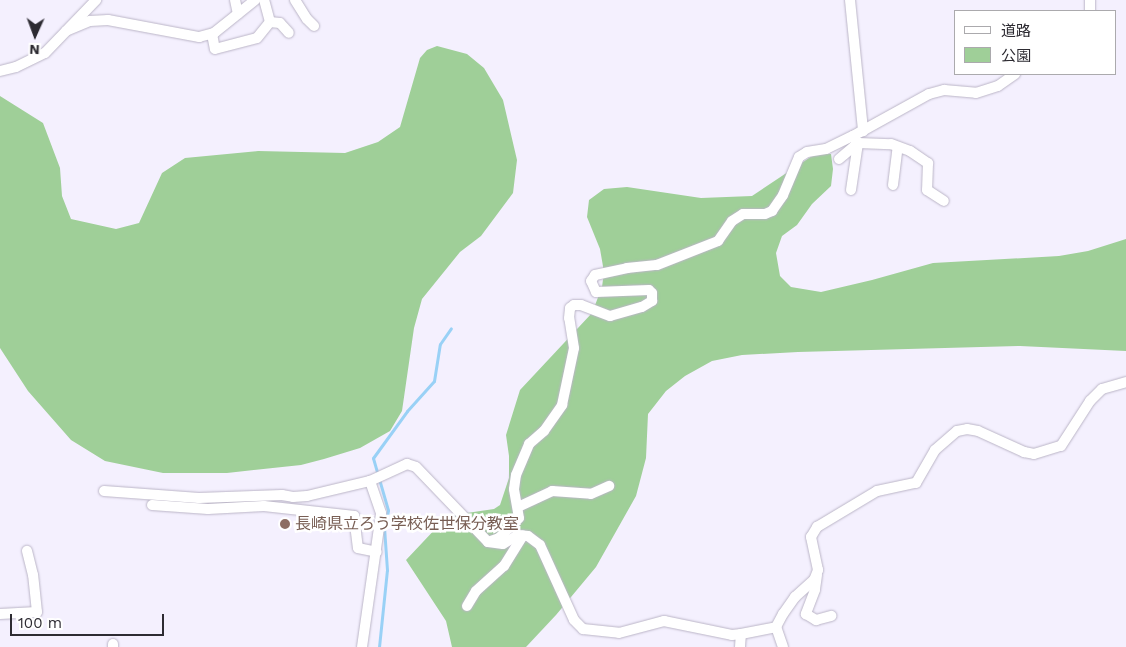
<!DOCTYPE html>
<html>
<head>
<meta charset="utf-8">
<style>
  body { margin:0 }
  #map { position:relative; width:1126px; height:647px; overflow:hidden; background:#f4f0fe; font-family:"Work Sans","Noto Sans JP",sans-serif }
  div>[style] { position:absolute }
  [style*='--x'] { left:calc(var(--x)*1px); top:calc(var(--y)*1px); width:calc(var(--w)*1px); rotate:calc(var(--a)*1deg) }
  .green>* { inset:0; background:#9fcf98 }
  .stream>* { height:3px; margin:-1.5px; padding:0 1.5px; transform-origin:1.5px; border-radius:1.5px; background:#99d1f6 }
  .roads { filter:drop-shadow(0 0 1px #bbb5c7) drop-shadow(0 0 1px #bbb5c7) }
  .minor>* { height:10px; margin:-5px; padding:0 5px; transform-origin:5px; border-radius:5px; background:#fff }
  .dots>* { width:14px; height:14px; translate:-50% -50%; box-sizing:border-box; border:2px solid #fff; border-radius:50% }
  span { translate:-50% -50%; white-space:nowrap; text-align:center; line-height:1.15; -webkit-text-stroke:5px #fff; paint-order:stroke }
  .education-label { font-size:16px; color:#785e54 }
  .left { translate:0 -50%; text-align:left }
  .legend { position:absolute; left:954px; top:10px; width:162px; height:65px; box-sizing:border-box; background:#fff; border:1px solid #abaaad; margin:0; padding:6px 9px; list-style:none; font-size:15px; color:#2d2b32 }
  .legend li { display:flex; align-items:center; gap:10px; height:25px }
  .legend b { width:25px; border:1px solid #abaaad }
  .north { position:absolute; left:10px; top:10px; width:50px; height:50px; -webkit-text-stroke:4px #fff; paint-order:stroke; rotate:182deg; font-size:14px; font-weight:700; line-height:20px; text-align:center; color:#2d2b32 }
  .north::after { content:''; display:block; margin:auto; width:18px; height:22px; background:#2d2b32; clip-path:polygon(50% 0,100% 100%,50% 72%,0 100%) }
  .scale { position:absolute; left:10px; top:614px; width:154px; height:22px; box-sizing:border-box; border:2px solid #2d2b32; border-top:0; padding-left:6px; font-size:15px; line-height:18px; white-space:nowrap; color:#2d2b32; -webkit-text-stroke:4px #fff; paint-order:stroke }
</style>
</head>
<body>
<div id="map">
  <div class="green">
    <i style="clip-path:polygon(437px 46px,467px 54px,484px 68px,503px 100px,517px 160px,513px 193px,481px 236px,460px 252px,422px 299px,414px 328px,402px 411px,390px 431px,360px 448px,324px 459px,301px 465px,227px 473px,163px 473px,105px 461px,71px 440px,28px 391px,0 348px,0 96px,43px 123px,60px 168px,62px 196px,71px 219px,116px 229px,139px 223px,162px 173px,185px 158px,258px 151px,345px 153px,378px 142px,400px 127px,420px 58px,427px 50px)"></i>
    <i style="clip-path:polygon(815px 154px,831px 154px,833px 169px,831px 186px,812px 204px,797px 225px,782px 236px,776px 253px,780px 276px,791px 287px,821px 292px,872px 280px,933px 263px,1059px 256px,1088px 251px,1126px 239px,1126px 351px,1020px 346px,798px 352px,742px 355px,712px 361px,685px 376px,666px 391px,648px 414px,646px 458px,636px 496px,596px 567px,556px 615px,526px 647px,452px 647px,446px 621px,406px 560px,439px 525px,460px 514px,494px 509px,500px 505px,509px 478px,509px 456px,506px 435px,520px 390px,592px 313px,602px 287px,604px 272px,600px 249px,587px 217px,589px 200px,604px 189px,627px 187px,701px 198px,752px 196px)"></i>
  </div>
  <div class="stream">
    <i style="--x:379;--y:647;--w:77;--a:-84.1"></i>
    <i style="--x:387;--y:570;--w:39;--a:-94"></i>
    <i style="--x:384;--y:531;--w:21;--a:-79"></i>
    <i style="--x:388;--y:510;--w:54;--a:-106.1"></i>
    <i style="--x:373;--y:458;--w:58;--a:-54.1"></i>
    <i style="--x:407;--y:411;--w:40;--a:-48"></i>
    <i style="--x:434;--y:381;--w:37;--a:-81"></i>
    <i style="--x:440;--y:344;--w:19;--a:-55"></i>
  </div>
  <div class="roads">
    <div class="minor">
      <i style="--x:235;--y:0;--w:14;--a:78"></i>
      <i style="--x:295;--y:0;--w:22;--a:58"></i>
      <i style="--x:307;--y:19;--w:10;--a:45"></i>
      <i style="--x:850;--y:0;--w:132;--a:84.3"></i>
      <i style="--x:1090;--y:11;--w:11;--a:-90"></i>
      <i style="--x:270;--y:22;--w:10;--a:6"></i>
      <i style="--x:280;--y:23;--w:13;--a:48"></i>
      <i style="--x:66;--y:31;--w:26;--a:-23"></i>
      <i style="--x:90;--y:21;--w:18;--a:-3"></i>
      <i style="--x:108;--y:20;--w:93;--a:10.6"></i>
      <i style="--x:199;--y:37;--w:16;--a:-15"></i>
      <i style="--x:214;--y:33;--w:53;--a:-38.8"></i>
      <i style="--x:212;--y:34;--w:15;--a:79"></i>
      <i style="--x:215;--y:49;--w:43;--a:-14.7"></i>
      <i style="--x:257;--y:38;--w:21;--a:-51"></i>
      <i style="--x:270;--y:22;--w:23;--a:-105"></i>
      <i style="--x:0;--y:71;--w:16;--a:-14"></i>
      <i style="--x:16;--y:67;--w:32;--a:-26"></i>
      <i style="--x:45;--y:53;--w:74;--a:-46.1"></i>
      <i style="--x:839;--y:159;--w:25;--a:-40"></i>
      <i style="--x:858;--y:143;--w:3;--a:-135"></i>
      <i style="--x:893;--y:185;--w:38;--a:-83"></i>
      <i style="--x:851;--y:190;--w:48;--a:-81.5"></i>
      <i style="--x:858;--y:143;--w:33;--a:2"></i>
      <i style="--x:891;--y:144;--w:20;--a:20"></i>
      <i style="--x:910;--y:151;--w:22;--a:34"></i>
      <i style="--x:928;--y:163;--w:27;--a:92"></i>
      <i style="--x:927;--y:190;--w:20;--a:33"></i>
      <i style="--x:104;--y:491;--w:95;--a:4.2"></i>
      <i style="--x:199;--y:498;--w:83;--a:-2.1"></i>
      <i style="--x:282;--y:495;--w:11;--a:10"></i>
      <i style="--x:293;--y:497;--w:14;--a:-4"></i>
      <i style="--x:307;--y:496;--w:65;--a:-13.4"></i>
      <i style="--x:152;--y:505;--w:56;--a:4.1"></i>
      <i style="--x:208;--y:509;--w:56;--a:-3.1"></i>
      <i style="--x:264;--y:506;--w:91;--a:6.3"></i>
      <i style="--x:354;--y:516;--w:32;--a:83"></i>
      <i style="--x:358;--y:548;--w:19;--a:12"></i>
      <i style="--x:518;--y:507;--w:38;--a:-25"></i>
      <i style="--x:552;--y:491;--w:39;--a:4"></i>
      <i style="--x:591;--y:494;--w:20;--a:-24"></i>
      <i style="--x:488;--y:542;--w:12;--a:-20"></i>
      <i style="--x:499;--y:538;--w:28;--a:-45"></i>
      <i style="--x:519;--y:518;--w:29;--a:-100"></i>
      <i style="--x:514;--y:489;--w:14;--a:-82"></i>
      <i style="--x:516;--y:475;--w:34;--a:-67"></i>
      <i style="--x:529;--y:444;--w:20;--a:-41"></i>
      <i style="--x:544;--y:431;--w:32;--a:-55"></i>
      <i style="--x:562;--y:405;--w:58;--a:-78.1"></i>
      <i style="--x:574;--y:348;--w:30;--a:-99"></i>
      <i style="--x:569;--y:318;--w:10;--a:-84"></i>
      <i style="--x:570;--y:308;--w:5;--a:-37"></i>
      <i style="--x:574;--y:305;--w:7;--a:0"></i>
      <i style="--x:581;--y:305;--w:31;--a:21"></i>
      <i style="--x:610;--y:316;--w:33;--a:-16"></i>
      <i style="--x:642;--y:307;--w:12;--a:-31"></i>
      <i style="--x:652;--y:301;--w:8;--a:-90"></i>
      <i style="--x:652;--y:293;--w:4;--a:-135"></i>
      <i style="--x:649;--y:290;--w:53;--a:177.8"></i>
      <i style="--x:596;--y:292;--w:12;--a:-114"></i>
      <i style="--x:591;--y:281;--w:7;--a:-56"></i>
      <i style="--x:595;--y:275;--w:33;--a:-12"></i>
      <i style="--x:627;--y:268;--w:30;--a:-6"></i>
      <i style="--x:657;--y:265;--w:66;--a:-21.5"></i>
      <i style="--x:718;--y:241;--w:24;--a:-55"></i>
      <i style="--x:732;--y:221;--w:13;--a:-32"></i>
      <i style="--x:743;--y:214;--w:22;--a:0"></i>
      <i style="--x:765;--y:214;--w:8;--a:-23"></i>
      <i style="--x:772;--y:211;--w:19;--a:-55"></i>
      <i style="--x:783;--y:195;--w:41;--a:-67.2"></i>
      <i style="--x:799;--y:157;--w:9;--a:-32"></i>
      <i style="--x:807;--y:152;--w:19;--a:-9"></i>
      <i style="--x:826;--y:149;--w:30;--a:-26"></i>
      <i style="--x:853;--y:136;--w:87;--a:-28.9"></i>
      <i style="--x:929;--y:94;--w:16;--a:-15"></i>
      <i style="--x:944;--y:90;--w:32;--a:5"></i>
      <i style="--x:976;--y:93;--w:23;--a:-18"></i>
      <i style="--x:998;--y:86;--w:21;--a:-35"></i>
      <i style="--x:817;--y:575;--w:15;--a:98"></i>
      <i style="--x:815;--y:590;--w:26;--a:111"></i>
      <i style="--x:806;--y:614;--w:12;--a:31"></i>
      <i style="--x:816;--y:620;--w:16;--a:-15"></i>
      <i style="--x:467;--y:606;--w:17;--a:-59"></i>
      <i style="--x:476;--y:591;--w:38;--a:-42"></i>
      <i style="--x:504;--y:566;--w:36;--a:-58"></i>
      <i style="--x:0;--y:614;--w:37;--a:-3"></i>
      <i style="--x:37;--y:612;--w:37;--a:-96"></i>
      <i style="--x:33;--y:575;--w:25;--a:-104"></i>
      <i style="--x:113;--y:644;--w:3;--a:90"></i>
      <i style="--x:362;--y:647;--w:135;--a:-81.9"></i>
      <i style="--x:381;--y:513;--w:34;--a:-109"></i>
      <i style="--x:370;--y:481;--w:41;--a:-24.7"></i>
      <i style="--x:407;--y:464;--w:9;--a:18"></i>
      <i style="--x:416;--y:467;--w:104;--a:46.2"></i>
      <i style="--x:488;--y:542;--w:15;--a:8"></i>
      <i style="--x:503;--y:544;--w:17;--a:-31"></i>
      <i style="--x:518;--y:535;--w:10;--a:6"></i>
      <i style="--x:528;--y:536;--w:15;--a:37"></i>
      <i style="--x:540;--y:545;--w:82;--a:65.6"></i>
      <i style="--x:574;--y:620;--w:13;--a:45"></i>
      <i style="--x:583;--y:629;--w:36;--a:6"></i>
      <i style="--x:619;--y:633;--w:47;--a:-14.9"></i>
      <i style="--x:664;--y:621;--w:69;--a:11.6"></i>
      <i style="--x:732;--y:635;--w:9;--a:-6"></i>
      <i style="--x:740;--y:647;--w:13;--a:-86"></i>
      <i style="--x:741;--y:634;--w:36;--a:-11"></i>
      <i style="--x:783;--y:647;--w:21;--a:-109"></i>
      <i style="--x:776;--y:627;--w:15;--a:-62"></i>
      <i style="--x:783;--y:614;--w:21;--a:-55"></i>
      <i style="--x:795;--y:597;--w:25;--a:-42"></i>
      <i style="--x:814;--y:580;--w:11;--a:-68"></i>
      <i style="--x:818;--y:570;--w:34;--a:-102"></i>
      <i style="--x:811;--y:537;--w:12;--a:-59"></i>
      <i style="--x:817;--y:527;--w:70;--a:-31"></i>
      <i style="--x:877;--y:491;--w:40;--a:-12"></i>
      <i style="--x:916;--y:483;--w:38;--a:-60"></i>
      <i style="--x:935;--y:450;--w:29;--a:-41"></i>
      <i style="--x:957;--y:431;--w:10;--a:-11"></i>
      <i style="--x:967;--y:429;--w:11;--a:10"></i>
      <i style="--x:978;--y:431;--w:51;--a:24.5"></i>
      <i style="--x:1024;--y:452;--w:10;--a:11"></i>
      <i style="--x:1034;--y:454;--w:28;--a:-17"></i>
      <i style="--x:1061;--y:446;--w:54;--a:-57.2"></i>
      <i style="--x:1090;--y:401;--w:17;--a:-45"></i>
      <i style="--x:1102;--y:389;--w:25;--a:-16"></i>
    </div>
  </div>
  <div class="dots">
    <i style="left:285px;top:524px;background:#8d6e63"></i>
  </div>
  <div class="education-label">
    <span class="left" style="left:295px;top:524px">長崎県立ろう学校佐世保分教室</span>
  </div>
  <ul class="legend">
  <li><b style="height:6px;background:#fff"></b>道路</li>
  <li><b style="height:14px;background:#9fcf98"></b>公園</li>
  </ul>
  <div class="north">N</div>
  <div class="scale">100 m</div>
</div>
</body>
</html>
